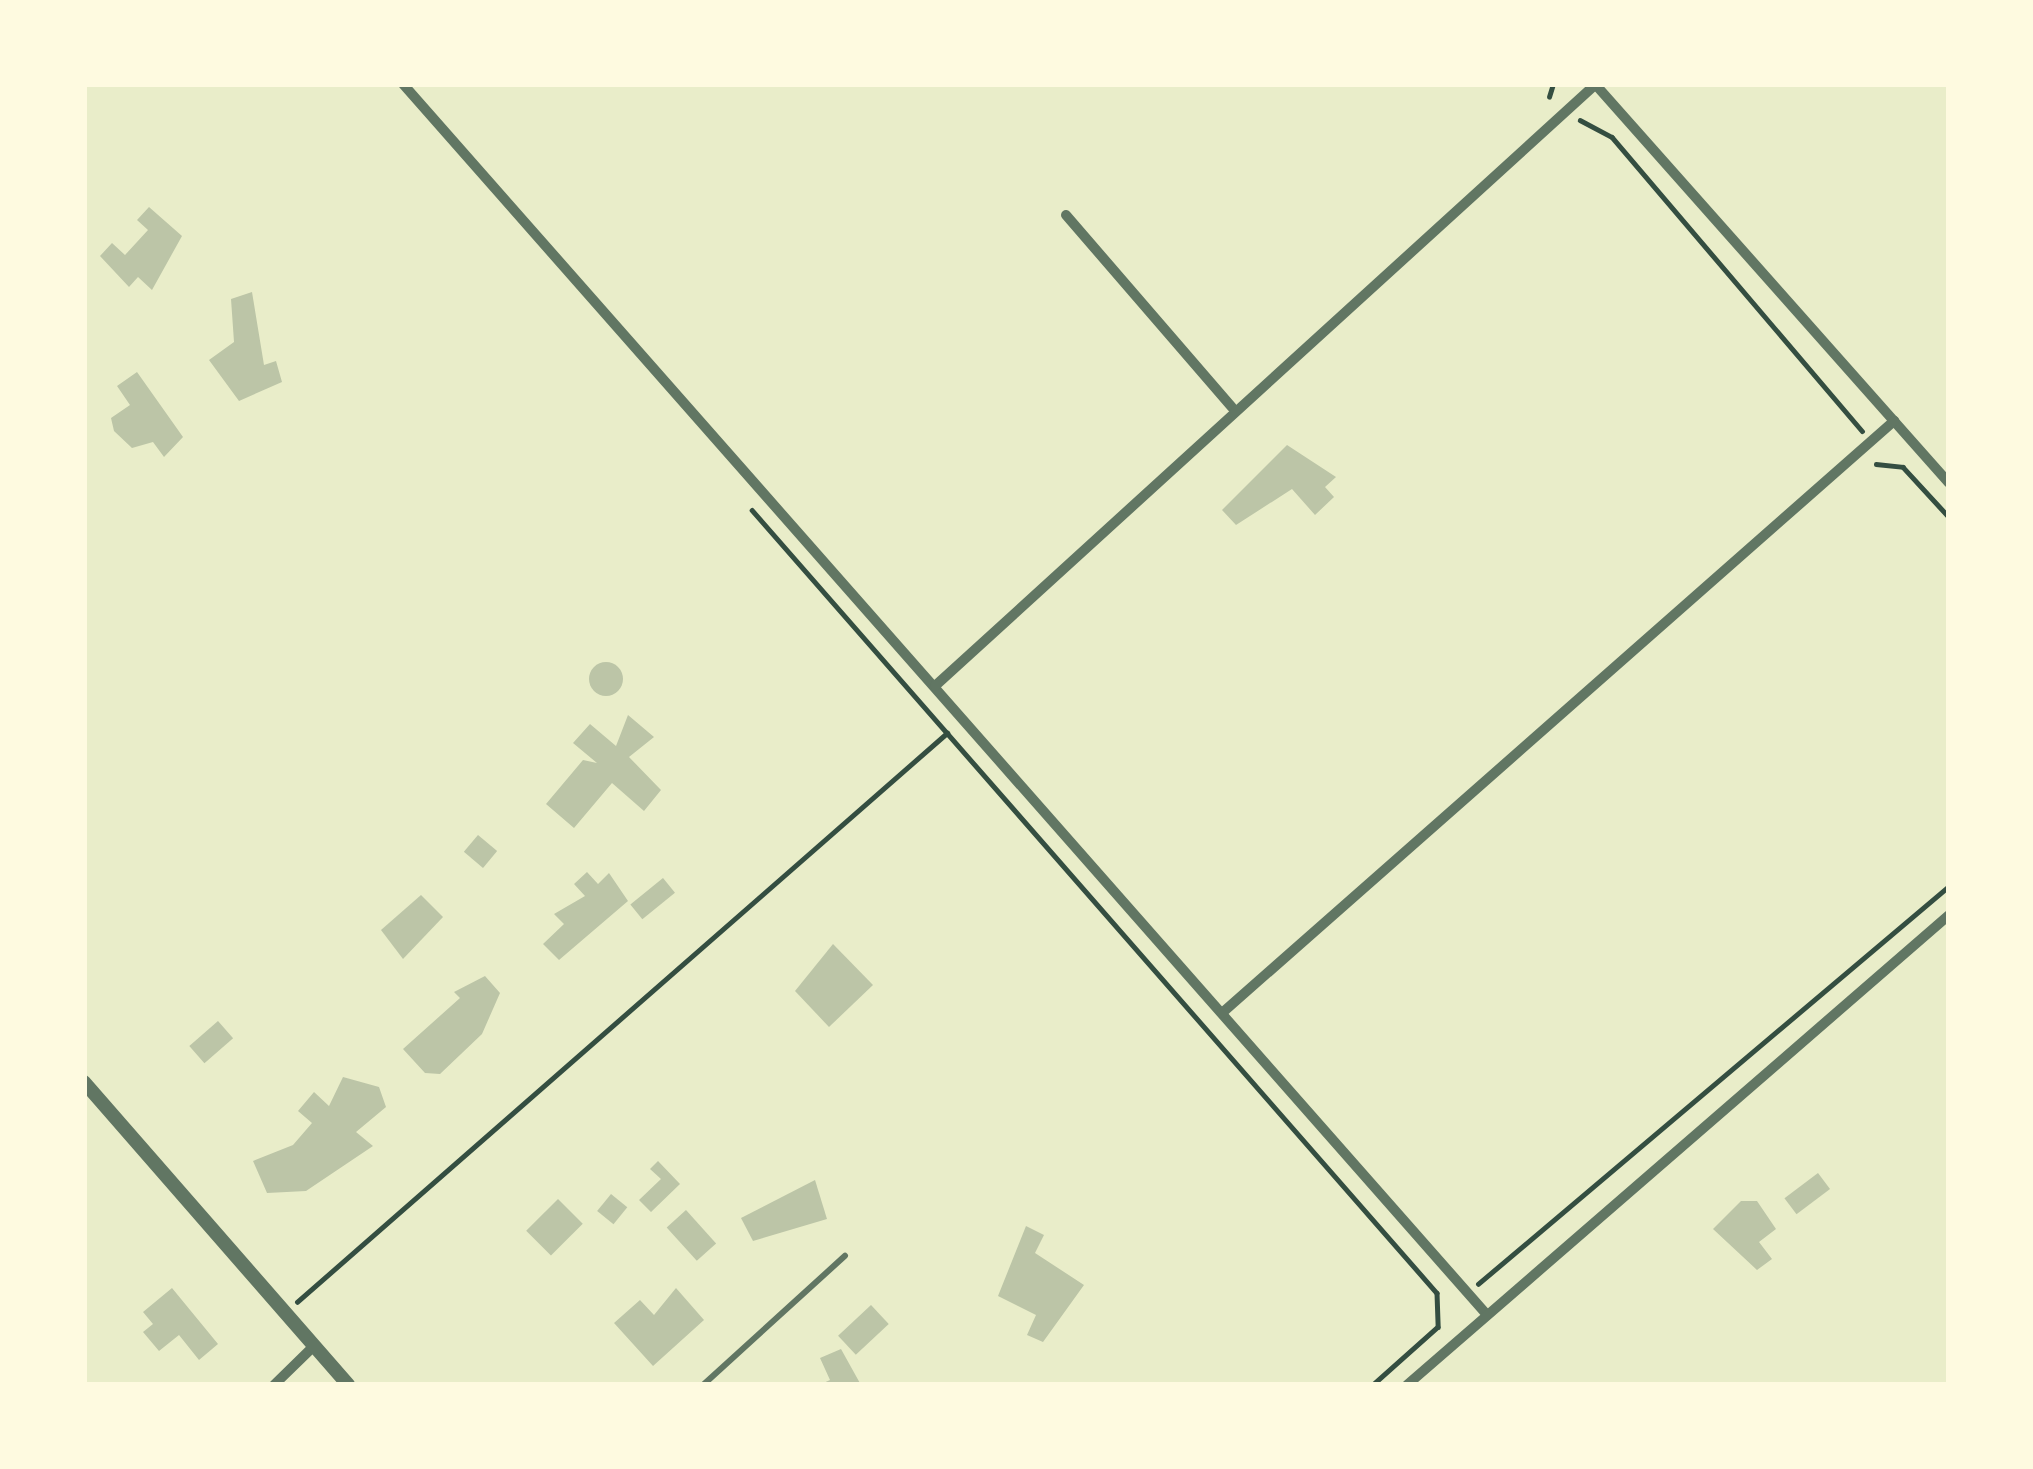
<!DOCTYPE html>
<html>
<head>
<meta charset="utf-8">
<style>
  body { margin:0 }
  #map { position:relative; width:2033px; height:1469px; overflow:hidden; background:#e9edc9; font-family:Jost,sans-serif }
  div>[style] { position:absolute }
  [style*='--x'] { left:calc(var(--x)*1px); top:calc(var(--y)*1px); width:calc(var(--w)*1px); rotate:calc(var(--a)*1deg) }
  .building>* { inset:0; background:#bcc5a7; transform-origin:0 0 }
  .round { border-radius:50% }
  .path>* { height:4.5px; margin:-2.25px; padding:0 2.25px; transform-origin:2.25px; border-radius:2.25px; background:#344e41 }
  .service>* { height:6px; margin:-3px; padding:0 3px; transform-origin:3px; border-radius:3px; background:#617663 }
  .minor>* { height:10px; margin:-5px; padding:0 5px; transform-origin:5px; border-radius:5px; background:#617663 }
  .tertiary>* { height:14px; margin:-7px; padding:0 7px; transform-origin:7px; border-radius:7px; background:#617663 }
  span { translate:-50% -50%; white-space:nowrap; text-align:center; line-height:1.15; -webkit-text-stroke:12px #fefae0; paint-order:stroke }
  .frame { position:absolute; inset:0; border:87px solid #fefae0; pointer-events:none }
</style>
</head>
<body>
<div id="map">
  <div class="building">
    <i style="clip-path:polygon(149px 207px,182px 236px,152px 290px,138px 277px,129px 287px,100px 256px,112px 243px,125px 255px,148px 230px,137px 220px)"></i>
    <i style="clip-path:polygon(252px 292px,264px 365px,276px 361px,282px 382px,239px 401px,209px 360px,234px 342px,231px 299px)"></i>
    <i style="clip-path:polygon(137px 372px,183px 437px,164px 457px,153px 442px,132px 448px,114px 431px,111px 418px,130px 405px,117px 386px)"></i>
    <i style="clip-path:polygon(1287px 445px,1336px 477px,1325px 487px,1334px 497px,1315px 515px,1292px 489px,1236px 525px,1222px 510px)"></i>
    <i class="round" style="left:589px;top:662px;width:34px;height:34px"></i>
    <i style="clip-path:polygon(628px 715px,654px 737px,629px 757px,661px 790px,644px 811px,612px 783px,574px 828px,546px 804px,583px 760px,597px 763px,573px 743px,590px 724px,616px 746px)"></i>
    <i style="left:478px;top:835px;width:25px;height:22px;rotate:40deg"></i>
    <i style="clip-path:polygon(587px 872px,598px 884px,609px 873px,628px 901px,559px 960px,543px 944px,564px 924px,554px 914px,585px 896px,574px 884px)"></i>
    <i style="left:663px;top:878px;width:19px;height:42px;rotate:51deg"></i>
    <i style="clip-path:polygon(421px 895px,443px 917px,403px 959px,381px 930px)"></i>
    <i style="clip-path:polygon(833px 944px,873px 985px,829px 1027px,795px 991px)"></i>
    <i style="clip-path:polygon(485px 976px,500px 993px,482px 1034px,440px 1074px,425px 1073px,403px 1049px,460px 998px,454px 992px)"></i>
    <i style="left:218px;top:1021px;width:23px;height:38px;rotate:49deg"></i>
    <i style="clip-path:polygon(343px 1077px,379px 1087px,386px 1107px,356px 1132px,373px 1146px,306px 1191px,267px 1193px,253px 1161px,293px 1145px,312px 1123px,298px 1111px,314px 1092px,329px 1106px)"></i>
    <i style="clip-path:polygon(658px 1161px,680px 1184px,651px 1212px,639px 1200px,661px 1179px,650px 1169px)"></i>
    <i style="left:1818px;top:1173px;width:20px;height:42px;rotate:53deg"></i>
    <i style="clip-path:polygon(815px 1180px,827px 1219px,753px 1241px,741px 1218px)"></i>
    <i style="left:611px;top:1194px;width:21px;height:22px;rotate:39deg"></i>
    <i style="left:558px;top:1199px;width:35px;height:45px;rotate:45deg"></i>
    <i style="clip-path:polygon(1741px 1201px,1757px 1201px,1776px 1229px,1759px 1242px,1772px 1259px,1757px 1270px,1713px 1229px)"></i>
    <i style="left:686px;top:1210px;width:45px;height:26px;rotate:48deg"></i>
    <i style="clip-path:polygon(1026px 1226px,1044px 1235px,1035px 1253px,1084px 1285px,1043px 1342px,1027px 1335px,1036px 1315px,998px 1296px)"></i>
    <i style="clip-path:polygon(172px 1288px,218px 1344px,199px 1360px,179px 1335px,159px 1351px,143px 1332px,153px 1324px,143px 1312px)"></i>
    <i style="clip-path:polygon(676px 1288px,704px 1320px,653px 1366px,614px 1323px,640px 1300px,654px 1315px)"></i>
    <i style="left:871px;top:1305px;width:26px;height:45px;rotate:47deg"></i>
    <i style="clip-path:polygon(841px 1349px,861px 1385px,819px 1385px,830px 1380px,820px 1358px)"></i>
  </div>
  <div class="path">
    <i style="--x:1549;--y:97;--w:14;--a:-73"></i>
    <i style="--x:1580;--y:120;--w:36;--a:28"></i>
    <i style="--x:1612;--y:137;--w:386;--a:49.6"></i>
    <i style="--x:1876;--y:464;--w:27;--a:6"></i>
    <i style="--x:1903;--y:467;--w:68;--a:47.4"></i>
    <i style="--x:752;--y:510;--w:1040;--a:48.82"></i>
    <i style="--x:1437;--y:1293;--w:34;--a:88"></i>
    <i style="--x:1438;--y:1327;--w:87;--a:138.3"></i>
    <i style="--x:1478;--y:1284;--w:617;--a:-40.2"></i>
    <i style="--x:297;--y:1302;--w:864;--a:-41.2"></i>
  </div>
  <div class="service">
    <i style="--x:703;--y:1385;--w:192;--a:-42.3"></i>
  </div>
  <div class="minor">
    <i style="--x:403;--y:84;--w:1640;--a:48.63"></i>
    <i style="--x:1595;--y:84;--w:533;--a:48.42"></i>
    <i style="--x:1066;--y:215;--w:254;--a:49.2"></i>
    <i style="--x:935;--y:686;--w:894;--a:-42.33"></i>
    <i style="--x:1222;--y:1013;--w:896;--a:-41.38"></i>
    <i style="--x:274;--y:1385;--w:56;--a:-44.3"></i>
    <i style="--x:1407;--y:1385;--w:717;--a:-40.93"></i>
  </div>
  <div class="tertiary">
    <i style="--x:84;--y:1082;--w:402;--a:48.9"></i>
  </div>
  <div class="frame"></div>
</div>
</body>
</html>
